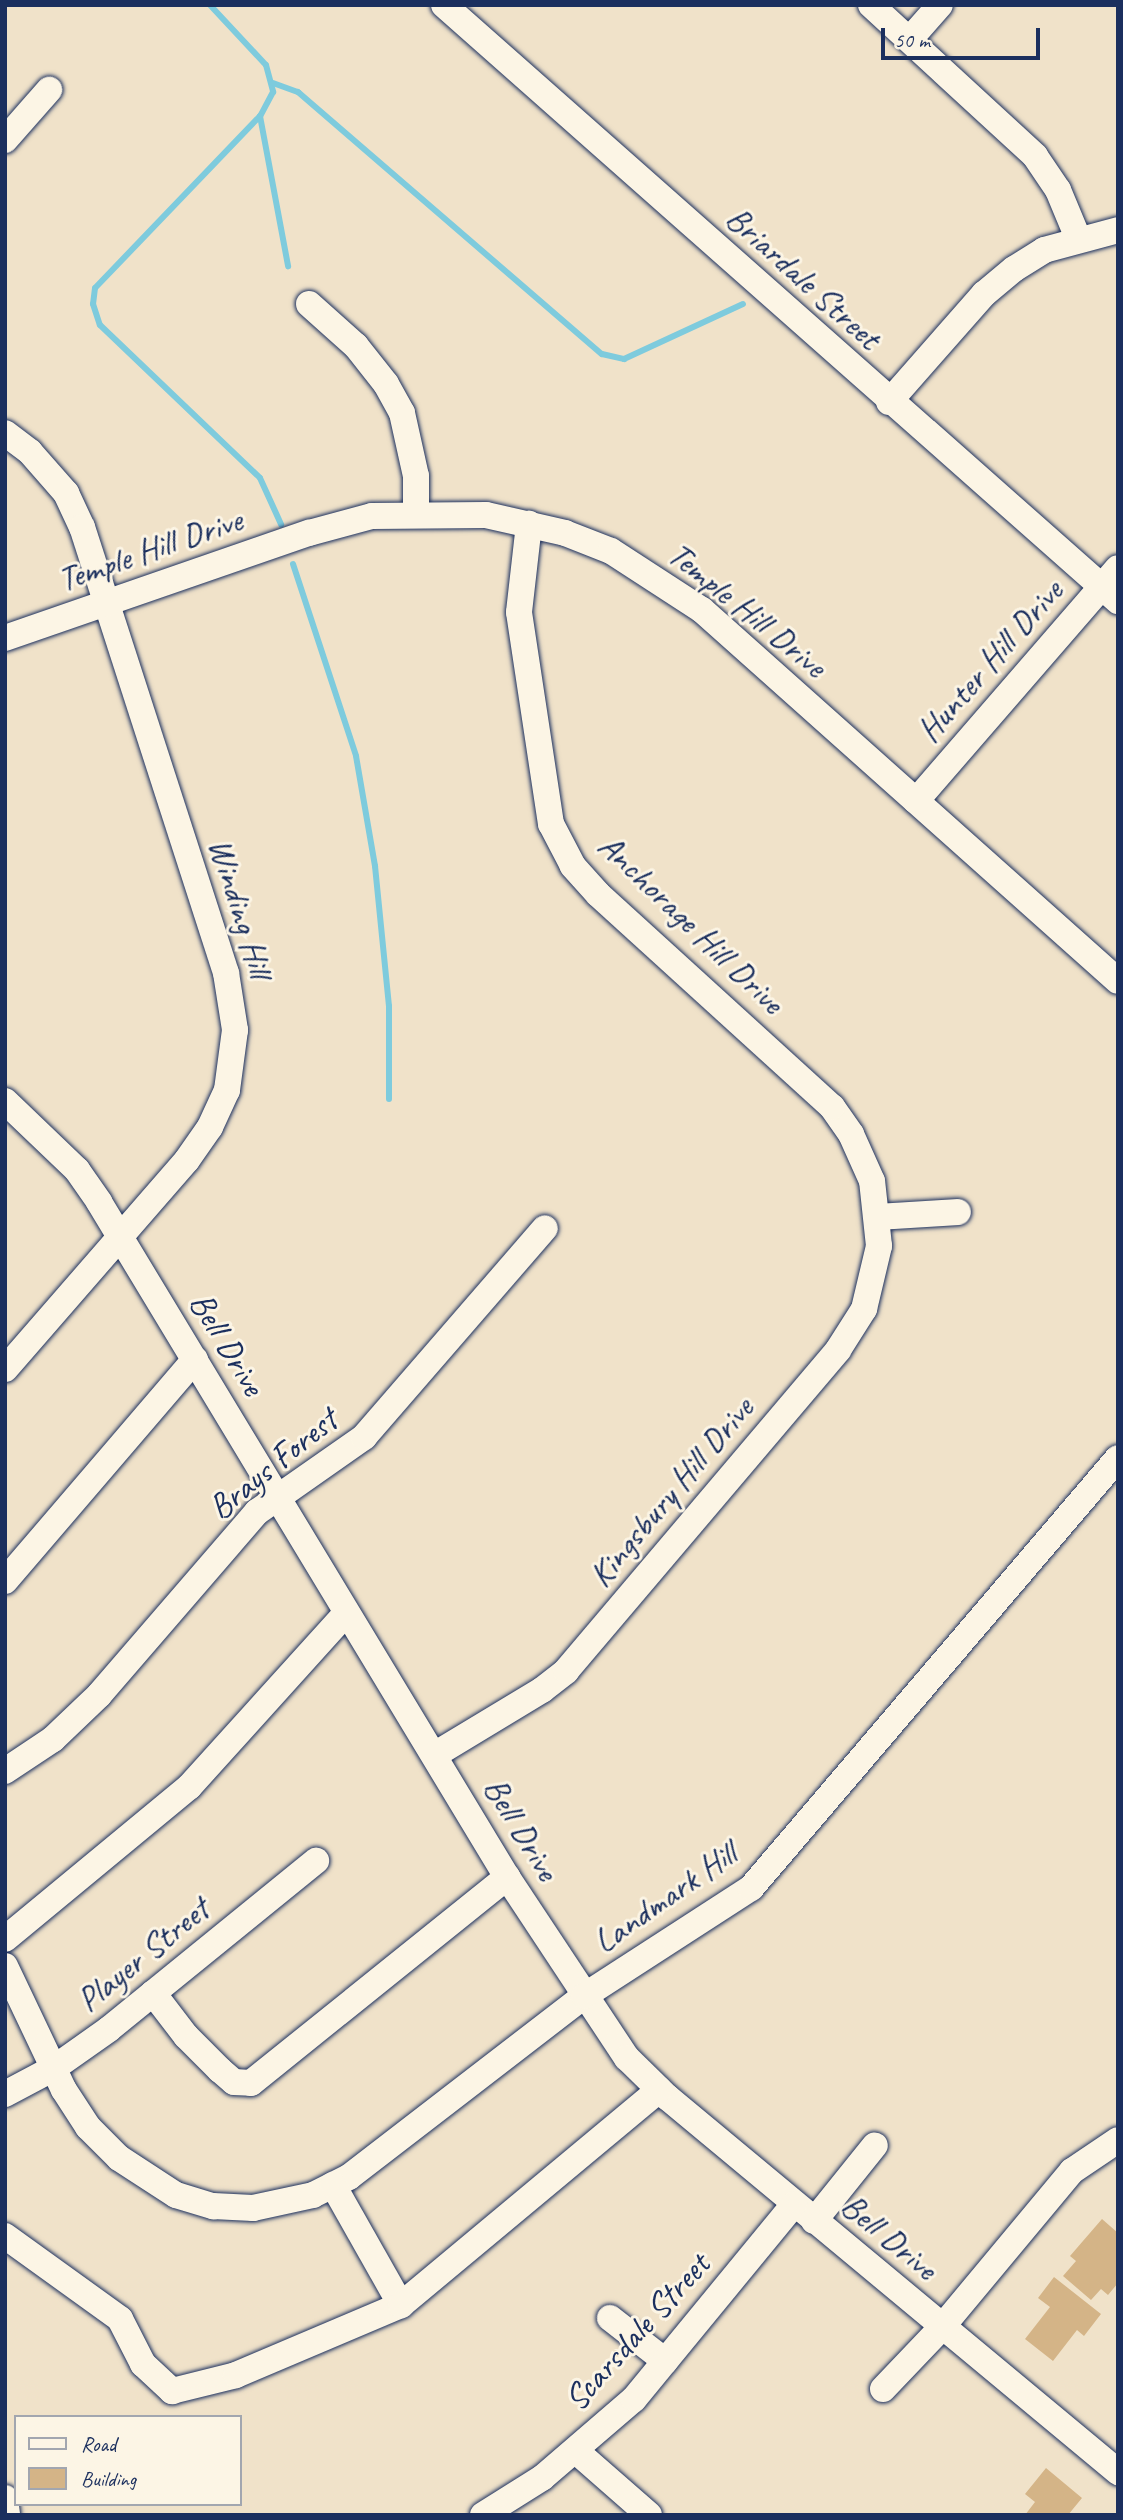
<!DOCTYPE html>
<html>
<head>
<meta charset="utf-8">
<style>
  body { margin:0 }
  #map { position:relative; width:1123px; height:2520px; overflow:hidden; background:#f0e2c9; font-family:Caveat,sans-serif }
  div>[style] { position:absolute }
  [style*='--x'] { left:calc(var(--x)*1px); top:calc(var(--y)*1px); width:calc(var(--w)*1px); rotate:calc(var(--a)*1deg) }
  .stream>* { height:6px; margin:-3px; padding:0 3px; transform-origin:3px; border-radius:3px; background:#7ecbdd }
  .building>* { inset:0; background:#d4b487 }
  .roads { filter:drop-shadow(0 0 2px #1b2f5e) drop-shadow(0 0 2px #1b2f5e) }
  .minor>* { height:26px; margin:-13px; padding:0 13px; transform-origin:13px; border-radius:13px; background:#fcf5e5 }
  span { translate:-50% -50%; white-space:nowrap; text-align:center; line-height:1.15; -webkit-text-stroke:6px #fcf5e5; paint-order:stroke }
  .street-label { font-size:35px; color:#1b2f5e }
  .frame { position:absolute; inset:0; border:7px solid #1b2f5e; pointer-events:none }
  .legend { position:absolute; left:14px; top:2415px; width:228px; height:91px; box-sizing:border-box; background:#fcf5e5; border:2px solid #a2a6af; margin:0; padding:9px 12px; list-style:none; font-size:21px; color:#1b2f5e }
  .legend li { display:flex; align-items:center; gap:14px; height:35px }
  .legend b { width:35px; border:2px solid #a2a6af }
  .scale { position:absolute; left:881px; top:28px; width:159px; height:32px; box-sizing:border-box; border:4px solid #1b2f5e; border-top:0; padding-left:9px; font-size:21px; line-height:24px; white-space:nowrap; color:#1b2f5e; -webkit-text-stroke:5px #fcf5e5; paint-order:stroke }
</style>
</head>
<body>
<div id="map">
  <div class="stream">
    <i style="--x:210;--y:5;--w:82;--a:47"></i>
    <i style="--x:266;--y:65;--w:28;--a:75"></i>
    <i style="--x:273;--y:92;--w:27;--a:118"></i>
    <i style="--x:260;--y:116;--w:238;--a:133.8"></i>
    <i style="--x:95;--y:288;--w:16;--a:97"></i>
    <i style="--x:93;--y:304;--w:22;--a:72"></i>
    <i style="--x:100;--y:325;--w:221;--a:43.7"></i>
    <i style="--x:260;--y:478;--w:51;--a:65.5"></i>
    <i style="--x:273;--y:83;--w:27;--a:20"></i>
    <i style="--x:298;--y:92;--w:401;--a:40.8"></i>
    <i style="--x:602;--y:354;--w:23;--a:13"></i>
    <i style="--x:624;--y:359;--w:131;--a:-24.8"></i>
    <i style="--x:260;--y:116;--w:153;--a:79.4"></i>
    <i style="--x:293;--y:564;--w:202;--a:71.8"></i>
    <i style="--x:356;--y:756;--w:112;--a:80.2"></i>
    <i style="--x:375;--y:866;--w:141;--a:84.3"></i>
    <i style="--x:389;--y:1006;--w:93;--a:90"></i>
  </div>
  <div class="building">
    <i style="clip-path:polygon(1102px 2219px,1118px 2233px,1118px 2283px,1108px 2295px,1101px 2289px,1091px 2300px,1063px 2276px,1076px 2261px,1070px 2256px)"></i>
    <i style="clip-path:polygon(1054px 2277px,1101px 2314px,1084px 2336px,1077px 2330px,1053px 2361px,1025px 2339px,1050px 2307px,1038px 2298px)"></i>
    <i style="clip-path:polygon(1046px 2468px,1082px 2498px,1068px 2515px,1025px 2515px,1035px 2502px,1025px 2494px)"></i>
  </div>
  <div class="roads">
    <div class="minor">
      <i style="--x:444;--y:5;--w:900;--a:41.49"></i>
      <i style="--x:871;--y:5;--w:223;--a:42.6"></i>
      <i style="--x:1035;--y:156;--w:41;--a:55.9"></i>
      <i style="--x:1058;--y:190;--w:52;--a:67.4"></i>
      <i style="--x:910;--y:39;--w:45;--a:-48.6"></i>
      <i style="--x:5;--y:140;--w:67;--a:-48.7"></i>
      <i style="--x:309;--y:304;--w:63;--a:41.8"></i>
      <i style="--x:356;--y:346;--w:48;--a:51.7"></i>
      <i style="--x:386;--y:384;--w:33;--a:61"></i>
      <i style="--x:402;--y:413;--w:65;--a:77.5"></i>
      <i style="--x:416;--y:476;--w:38;--a:90"></i>
      <i style="--x:889;--y:402;--w:144;--a:-48.7"></i>
      <i style="--x:984;--y:294;--w:39;--a:-40"></i>
      <i style="--x:1014;--y:269;--w:36;--a:-32"></i>
      <i style="--x:1044;--y:250;--w:77;--a:-15.1"></i>
      <i style="--x:5;--y:433;--w:31;--a:37"></i>
      <i style="--x:30;--y:452;--w:55;--a:48.7"></i>
      <i style="--x:66;--y:493;--w:38;--a:65"></i>
      <i style="--x:82;--y:527;--w:469;--a:72.1"></i>
      <i style="--x:226;--y:973;--w:58;--a:81"></i>
      <i style="--x:235;--y:1030;--w:61;--a:97.6"></i>
      <i style="--x:227;--y:1090;--w:41;--a:114.7"></i>
      <i style="--x:210;--y:1127;--w:40;--a:124.9"></i>
      <i style="--x:187;--y:1160;--w:277;--a:131"></i>
      <i style="--x:5;--y:638;--w:322;--a:-19.1"></i>
      <i style="--x:309;--y:533;--w:65;--a:-15.1"></i>
      <i style="--x:372;--y:516;--w:114;--a:-0.5"></i>
      <i style="--x:486;--y:515;--w:81;--a:12.8"></i>
      <i style="--x:565;--y:533;--w:49;--a:21.4"></i>
      <i style="--x:611;--y:551;--w:108;--a:33"></i>
      <i style="--x:702;--y:610;--w:557;--a:41.73"></i>
      <i style="--x:916;--y:801;--w:308;--a:-49.1"></i>
      <i style="--x:5;--y:1101;--w:100;--a:43.8"></i>
      <i style="--x:77;--y:1170;--w:39;--a:55"></i>
      <i style="--x:99;--y:1202;--w:789;--a:58.85"></i>
      <i style="--x:507;--y:1877;--w:217;--a:56.5"></i>
      <i style="--x:627;--y:2058;--w:56;--a:44.3"></i>
      <i style="--x:667;--y:2097;--w:587;--a:39.74"></i>
      <i style="--x:878;--y:1217;--w:80;--a:-3.6"></i>
      <i style="--x:5;--y:1581;--w:292;--a:-49.4"></i>
      <i style="--x:436;--y:1754;--w:124;--a:-31.1"></i>
      <i style="--x:542;--y:1690;--w:31;--a:-38"></i>
      <i style="--x:566;--y:1671;--w:421;--a:-49.7"></i>
      <i style="--x:838;--y:1350;--w:49;--a:-57.6"></i>
      <i style="--x:864;--y:1309;--w:65;--a:-76.6"></i>
      <i style="--x:879;--y:1246;--w:65;--a:-96.1"></i>
      <i style="--x:872;--y:1181;--w:51;--a:-114.1"></i>
      <i style="--x:851;--y:1134;--w:33;--a:-125"></i>
      <i style="--x:832;--y:1107;--w:316;--a:-137.7"></i>
      <i style="--x:598;--y:894;--w:38;--a:-132"></i>
      <i style="--x:573;--y:866;--w:47;--a:-117.6"></i>
      <i style="--x:551;--y:824;--w:214;--a:-98.6"></i>
      <i style="--x:519;--y:612;--w:89;--a:-83.5"></i>
      <i style="--x:5;--y:1771;--w:58;--a:-33.7"></i>
      <i style="--x:53;--y:1739;--w:64;--a:-43.7"></i>
      <i style="--x:99;--y:1695;--w:242;--a:-49.2"></i>
      <i style="--x:257;--y:1512;--w:131;--a:-35"></i>
      <i style="--x:364;--y:1437;--w:276;--a:-49.1"></i>
      <i style="--x:5;--y:1939;--w:239;--a:-39.6"></i>
      <i style="--x:189;--y:1787;--w:234;--a:-47.9"></i>
      <i style="--x:5;--y:1966;--w:137;--a:64.6"></i>
      <i style="--x:64;--y:2090;--w:44;--a:57"></i>
      <i style="--x:88;--y:2127;--w:44;--a:45"></i>
      <i style="--x:119;--y:2158;--w:68;--a:33"></i>
      <i style="--x:176;--y:2195;--w:39;--a:17"></i>
      <i style="--x:213;--y:2206;--w:40;--a:2.9"></i>
      <i style="--x:253;--y:2208;--w:61;--a:-12.2"></i>
      <i style="--x:313;--y:2195;--w:40;--a:-26.6"></i>
      <i style="--x:349;--y:2177;--w:297;--a:-37.6"></i>
      <i style="--x:584;--y:1996;--w:199;--a:-32.9"></i>
      <i style="--x:751;--y:1888;--w:565;--a:-49.52"></i>
      <i style="--x:153;--y:1993;--w:54;--a:52.5"></i>
      <i style="--x:186;--y:2036;--w:48;--a:45"></i>
      <i style="--x:220;--y:2070;--w:18;--a:41"></i>
      <i style="--x:234;--y:2082;--w:17;--a:3"></i>
      <i style="--x:251;--y:2083;--w:329;--a:-38.8"></i>
      <i style="--x:5;--y:2094;--w:55;--a:-28"></i>
      <i style="--x:54;--y:2068;--w:67;--a:-35.3"></i>
      <i style="--x:109;--y:2029;--w:267;--a:-39.1"></i>
      <i style="--x:333;--y:2185;--w:138;--a:60.5"></i>
      <i style="--x:814;--y:2221;--w:97;--a:-51.2"></i>
      <i style="--x:5;--y:2236;--w:142;--a:35.8"></i>
      <i style="--x:120;--y:2319;--w:51;--a:62.9"></i>
      <i style="--x:143;--y:2364;--w:40;--a:43"></i>
      <i style="--x:172;--y:2391;--w:66;--a:-14"></i>
      <i style="--x:236;--y:2375;--w:179;--a:-23"></i>
      <i style="--x:401;--y:2305;--w:336;--a:-39.8"></i>
      <i style="--x:610;--y:2318;--w:70;--a:38"></i>
      <i style="--x:883;--y:2389;--w:86;--a:-46.4"></i>
      <i style="--x:942;--y:2327;--w:203;--a:-50.2"></i>
      <i style="--x:1072;--y:2171;--w:55;--a:-34"></i>
      <i style="--x:576;--y:2451;--w:97;--a:41.2"></i>
      <i style="--x:5;--y:2498;--w:17;--a:83"></i>
      <i style="--x:483;--y:2515;--w:70;--a:-32.1"></i>
      <i style="--x:542;--y:2478;--w:121;--a:-40.7"></i>
      <i style="--x:634;--y:2399;--w:252;--a:-50.6"></i>
    </div>
  </div>
  <div class="street-label">
    <span style="left:803px;top:278px;rotate:42deg">Briardale Street</span>
    <span style="left:150px;top:550px;rotate:-19deg">Temple Hill Drive</span>
    <span style="left:747px;top:610px;rotate:39deg">Temple Hill Drive</span>
    <span style="left:990px;top:661px;rotate:-49deg">Hunter Hill Drive</span>
    <span style="left:240px;top:908px;rotate:73deg">Winding Hill</span>
    <span style="left:691px;top:924px;rotate:44deg">Anchorage Hill Drive</span>
    <span style="left:227px;top:1344px;rotate:59deg">Bell Drive</span>
    <span style="left:273px;top:1464px;rotate:-39deg">Brays Forest</span>
    <span style="left:671px;top:1492px;rotate:-50deg">Kingsbury Hill Drive</span>
    <span style="left:521px;top:1829px;rotate:59deg">Bell Drive</span>
    <span style="left:665px;top:1898px;rotate:-35deg">Landmark Hill</span>
    <span style="left:143px;top:1955px;rotate:-39deg">Player Street</span>
    <span style="left:889px;top:2237px;rotate:40deg">Bell Drive</span>
    <span style="left:637px;top:2332px;rotate:-48deg">Scarsdale Street</span>
  </div>
  <div class="frame"></div>
  <ul class="legend">
  <li><b style="height:9px;background:#fcf5e5"></b>Road</li>
  <li><b style="height:19px;background:#d4b487"></b>Building</li>
  </ul>
  <div class="scale">50 m</div>
</div>
</body>
</html>
